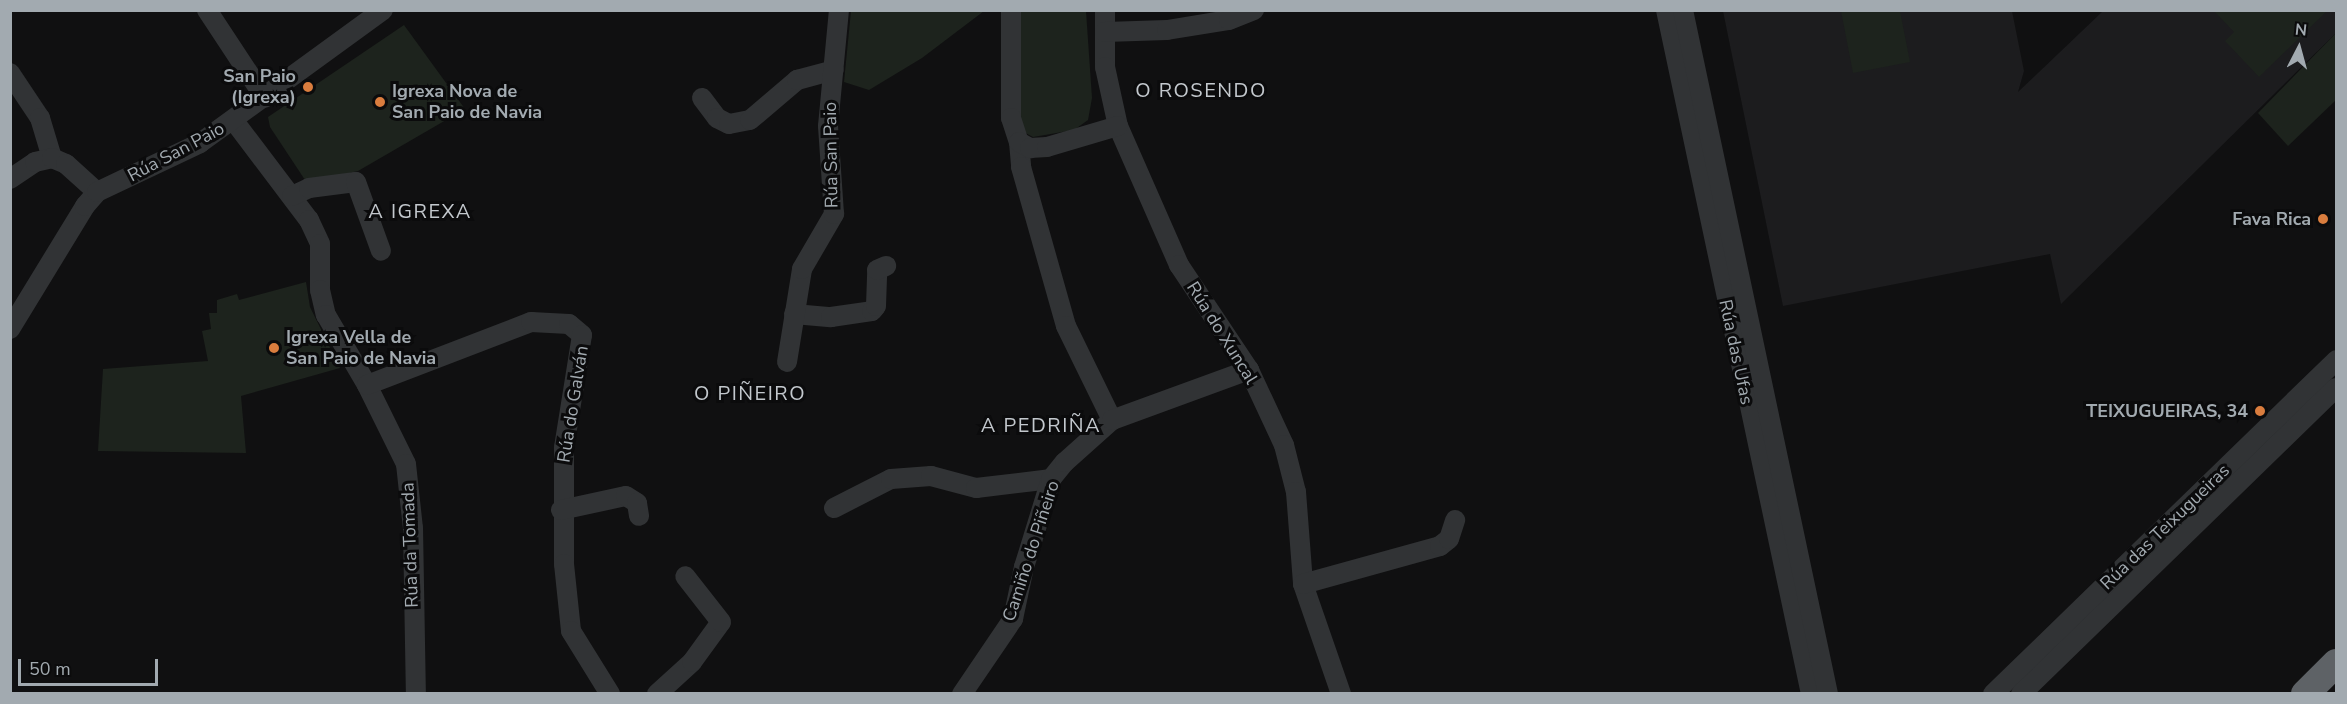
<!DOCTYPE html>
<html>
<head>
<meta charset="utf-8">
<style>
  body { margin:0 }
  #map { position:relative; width:2347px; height:704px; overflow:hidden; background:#101011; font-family:"Nunito Sans",sans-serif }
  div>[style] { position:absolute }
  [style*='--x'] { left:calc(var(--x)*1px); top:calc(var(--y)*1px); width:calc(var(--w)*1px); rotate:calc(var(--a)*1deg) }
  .built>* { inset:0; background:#1c1c1e }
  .green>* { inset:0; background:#1d231d }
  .minor>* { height:20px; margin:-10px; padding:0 10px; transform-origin:10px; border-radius:10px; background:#313335 }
  .highway>* { height:28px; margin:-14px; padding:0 14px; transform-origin:14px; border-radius:14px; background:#5e6266 }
  .dots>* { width:16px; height:16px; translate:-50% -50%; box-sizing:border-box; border:3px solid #0b0b0c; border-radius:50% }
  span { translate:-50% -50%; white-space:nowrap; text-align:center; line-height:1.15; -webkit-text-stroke:6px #0b0b0c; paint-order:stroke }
  .poi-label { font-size:18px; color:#a2aab0; font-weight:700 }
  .right { translate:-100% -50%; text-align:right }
  .left { translate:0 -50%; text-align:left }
  .street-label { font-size:18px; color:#a2aab0 }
  .neighbourhood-label { font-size:20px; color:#c3c8cd; letter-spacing:1.5px }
  .frame { position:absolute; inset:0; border:12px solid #a2aab0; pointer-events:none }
  .north { position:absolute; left:2269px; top:18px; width:60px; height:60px; -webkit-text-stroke:4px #0b0b0c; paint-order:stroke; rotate:6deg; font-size:16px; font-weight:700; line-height:24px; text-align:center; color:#a2aab0 }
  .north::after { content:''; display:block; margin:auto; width:21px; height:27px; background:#a2aab0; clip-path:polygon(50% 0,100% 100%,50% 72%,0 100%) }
  .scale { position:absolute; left:18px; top:659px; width:140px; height:27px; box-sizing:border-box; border:3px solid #a2aab0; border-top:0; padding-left:8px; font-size:18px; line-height:21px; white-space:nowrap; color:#a2aab0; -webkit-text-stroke:4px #0b0b0c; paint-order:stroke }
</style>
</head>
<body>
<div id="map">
  <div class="built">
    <i style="clip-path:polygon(1723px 11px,2012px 11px,2024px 71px,2018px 92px,2103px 11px,2336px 11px,2336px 33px,2061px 304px,2050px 254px,1783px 306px)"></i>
  </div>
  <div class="green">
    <i style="clip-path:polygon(851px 11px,851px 10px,984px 11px,922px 58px,869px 90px,844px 82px)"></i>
    <i style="clip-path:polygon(1019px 11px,1086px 11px,1092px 98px,1088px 120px,1074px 130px,1033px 137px,1022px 131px,1018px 118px)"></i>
    <i style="clip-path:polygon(1841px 11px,1900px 11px,1910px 62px,1853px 73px)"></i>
    <i style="clip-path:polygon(2214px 11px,2327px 11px,2259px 77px,2225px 41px,2234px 32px)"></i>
    <i style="clip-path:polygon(404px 25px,465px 109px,358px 171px,307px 183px,270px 127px,268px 117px)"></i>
    <i style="clip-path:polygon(2336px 33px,2336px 100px,2288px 146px,2258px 113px)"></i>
    <i style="clip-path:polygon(306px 282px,310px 307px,340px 368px,241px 396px,246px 453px,98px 451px,103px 369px,208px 361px,202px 331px,211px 329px,209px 313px,217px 313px,217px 300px,237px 294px,239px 300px)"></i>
  </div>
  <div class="minor">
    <i style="--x:207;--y:10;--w:105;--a:56.6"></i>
    <i style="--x:1011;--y:10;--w:108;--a:90"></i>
    <i style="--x:1011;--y:118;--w:25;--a:72"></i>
    <i style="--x:1019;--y:142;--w:25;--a:85"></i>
    <i style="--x:1021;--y:167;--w:165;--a:74.2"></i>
    <i style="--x:1066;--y:326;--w:105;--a:63.9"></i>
    <i style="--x:1105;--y:10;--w:57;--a:90"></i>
    <i style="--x:1105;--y:67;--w:60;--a:77.6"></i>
    <i style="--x:1118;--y:126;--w:152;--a:66.3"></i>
    <i style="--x:1179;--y:265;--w:126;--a:56.3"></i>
    <i style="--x:1249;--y:370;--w:83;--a:65"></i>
    <i style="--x:1284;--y:445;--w:49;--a:75.7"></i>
    <i style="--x:1296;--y:492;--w:92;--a:85.6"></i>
    <i style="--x:1303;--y:584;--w:116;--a:70.9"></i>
    <i style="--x:1666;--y:10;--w:699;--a:78.03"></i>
    <i style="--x:1683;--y:10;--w:699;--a:78.03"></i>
    <i style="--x:1105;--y:32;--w:62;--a:-1.8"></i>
    <i style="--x:1167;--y:30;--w:63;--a:-9.2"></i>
    <i style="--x:1229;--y:20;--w:27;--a:-22"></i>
    <i style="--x:10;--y:73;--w:54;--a:56.3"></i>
    <i style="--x:40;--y:118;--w:42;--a:73.3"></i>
    <i style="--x:702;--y:98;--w:25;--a:53"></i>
    <i style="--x:717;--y:118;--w:13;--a:27"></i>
    <i style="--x:729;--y:124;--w:21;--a:-11"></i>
    <i style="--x:750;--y:120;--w:62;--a:-40.4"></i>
    <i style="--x:797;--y:80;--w:38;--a:-15"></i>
    <i style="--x:234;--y:121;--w:124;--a:52.9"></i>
    <i style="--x:309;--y:220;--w:26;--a:65"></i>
    <i style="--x:320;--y:244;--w:46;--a:90"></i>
    <i style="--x:320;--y:290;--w:26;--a:77"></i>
    <i style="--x:326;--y:315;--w:81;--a:59.6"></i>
    <i style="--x:367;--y:385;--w:88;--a:63.7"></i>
    <i style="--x:406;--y:464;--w:64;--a:83.8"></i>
    <i style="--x:413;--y:528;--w:166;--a:89"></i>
    <i style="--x:1019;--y:142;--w:13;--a:29"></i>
    <i style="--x:1030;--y:148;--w:17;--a:-3"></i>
    <i style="--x:1047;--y:147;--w:74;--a:-16.5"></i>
    <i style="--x:10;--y:179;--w:30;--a:-34"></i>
    <i style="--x:35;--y:162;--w:17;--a:-13"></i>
    <i style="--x:52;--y:158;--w:15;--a:23"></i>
    <i style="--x:66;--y:164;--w:42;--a:42.1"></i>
    <i style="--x:292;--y:196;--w:19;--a:-25"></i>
    <i style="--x:309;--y:188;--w:47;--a:-7.3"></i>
    <i style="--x:356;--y:182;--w:73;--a:70.1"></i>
    <i style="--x:794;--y:314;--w:37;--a:5"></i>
    <i style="--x:831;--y:317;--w:41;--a:-8.3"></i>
    <i style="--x:872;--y:311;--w:6;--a:-51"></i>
    <i style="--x:876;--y:306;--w:36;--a:-88"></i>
    <i style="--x:877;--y:270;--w:10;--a:-24"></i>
    <i style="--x:10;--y:329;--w:144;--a:-58.6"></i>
    <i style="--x:85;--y:206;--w:18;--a:-49"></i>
    <i style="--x:97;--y:192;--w:114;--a:-25.4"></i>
    <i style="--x:200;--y:143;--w:226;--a:-36"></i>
    <i style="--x:787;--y:362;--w:94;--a:-80.8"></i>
    <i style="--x:802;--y:269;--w:64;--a:-59.8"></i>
    <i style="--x:834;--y:214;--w:88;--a:-93.9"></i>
    <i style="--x:828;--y:126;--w:117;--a:-84.6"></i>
    <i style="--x:367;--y:385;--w:176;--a:-21"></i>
    <i style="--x:531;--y:322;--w:38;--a:3"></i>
    <i style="--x:569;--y:324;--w:17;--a:40"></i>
    <i style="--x:582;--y:335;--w:113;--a:99.1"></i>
    <i style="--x:564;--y:447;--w:117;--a:90"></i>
    <i style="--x:564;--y:564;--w:67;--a:84"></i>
    <i style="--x:571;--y:631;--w:74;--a:58.2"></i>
    <i style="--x:834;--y:508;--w:64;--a:-27"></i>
    <i style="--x:891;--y:479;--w:40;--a:-4.3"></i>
    <i style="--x:931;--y:476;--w:47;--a:14.9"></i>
    <i style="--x:976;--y:488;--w:76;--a:-6.8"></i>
    <i style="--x:561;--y:510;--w:66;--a:-12.2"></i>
    <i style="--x:626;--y:496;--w:13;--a:32"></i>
    <i style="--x:637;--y:503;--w:13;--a:81"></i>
    <i style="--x:1303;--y:584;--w:142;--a:-15.5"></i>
    <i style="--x:1440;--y:546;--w:11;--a:-38"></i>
    <i style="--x:1449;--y:539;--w:20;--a:-72"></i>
    <i style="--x:657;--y:694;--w:47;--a:-42.4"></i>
    <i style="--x:692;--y:662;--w:49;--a:-54.1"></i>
    <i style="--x:721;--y:622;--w:58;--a:-128"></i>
    <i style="--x:962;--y:694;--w:91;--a:-55.8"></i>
    <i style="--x:1013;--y:619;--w:53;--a:-78.1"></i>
    <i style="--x:1024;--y:567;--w:92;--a:-72.9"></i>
    <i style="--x:1051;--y:479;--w:22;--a:-51"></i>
    <i style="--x:1065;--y:462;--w:63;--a:-41.8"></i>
    <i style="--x:1112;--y:420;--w:146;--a:-20.1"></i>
    <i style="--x:1993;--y:694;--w:479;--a:-44.2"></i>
    <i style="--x:2021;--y:694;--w:439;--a:-44.2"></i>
  </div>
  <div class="highway">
    <i style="--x:2305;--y:694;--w:44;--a:-45"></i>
  </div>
  <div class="dots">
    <i style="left:308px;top:87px;background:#da7d3e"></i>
    <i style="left:380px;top:102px;background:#da7d3e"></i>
    <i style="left:2323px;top:219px;background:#da7d3e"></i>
    <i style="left:274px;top:348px;background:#da7d3e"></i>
    <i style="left:2260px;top:411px;background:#da7d3e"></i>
  </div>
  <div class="poi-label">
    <span class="right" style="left:296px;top:87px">San Paio<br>(Igrexa)</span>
    <span class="left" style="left:392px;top:102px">Igrexa Nova de<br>San Paio de Navia</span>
    <span class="right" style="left:2311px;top:219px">Fava Rica</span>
    <span class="left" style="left:286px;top:348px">Igrexa Vella de<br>San Paio de Navia</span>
    <span class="right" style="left:2248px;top:411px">TEIXUGUEIRAS, 34</span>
  </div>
  <div class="street-label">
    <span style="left:176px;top:152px;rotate:-28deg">Rúa San Paio</span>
    <span style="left:831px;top:155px;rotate:-91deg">Rúa San Paio</span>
    <span style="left:1222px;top:333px;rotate:58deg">Rúa do Xuncal</span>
    <span style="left:1736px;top:352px;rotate:78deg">Rúa das Ufas</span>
    <span style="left:573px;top:404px;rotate:-81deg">Rúa do Galván</span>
    <span style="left:2165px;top:527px;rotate:-44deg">Rúa das Teixugueiras</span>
    <span style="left:410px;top:545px;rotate:-92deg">Rúa da Tomada</span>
    <span style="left:1031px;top:551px;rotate:-72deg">Camiño do Piñeiro</span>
  </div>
  <div class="neighbourhood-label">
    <span style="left:1201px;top:90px">O ROSENDO</span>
    <span style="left:420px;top:211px">A IGREXA</span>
    <span style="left:750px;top:393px">O PIÑEIRO</span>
    <span style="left:1041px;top:425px">A PEDRIÑA</span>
  </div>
  <div class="frame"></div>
  <div class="north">N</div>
  <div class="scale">50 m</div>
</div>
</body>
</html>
